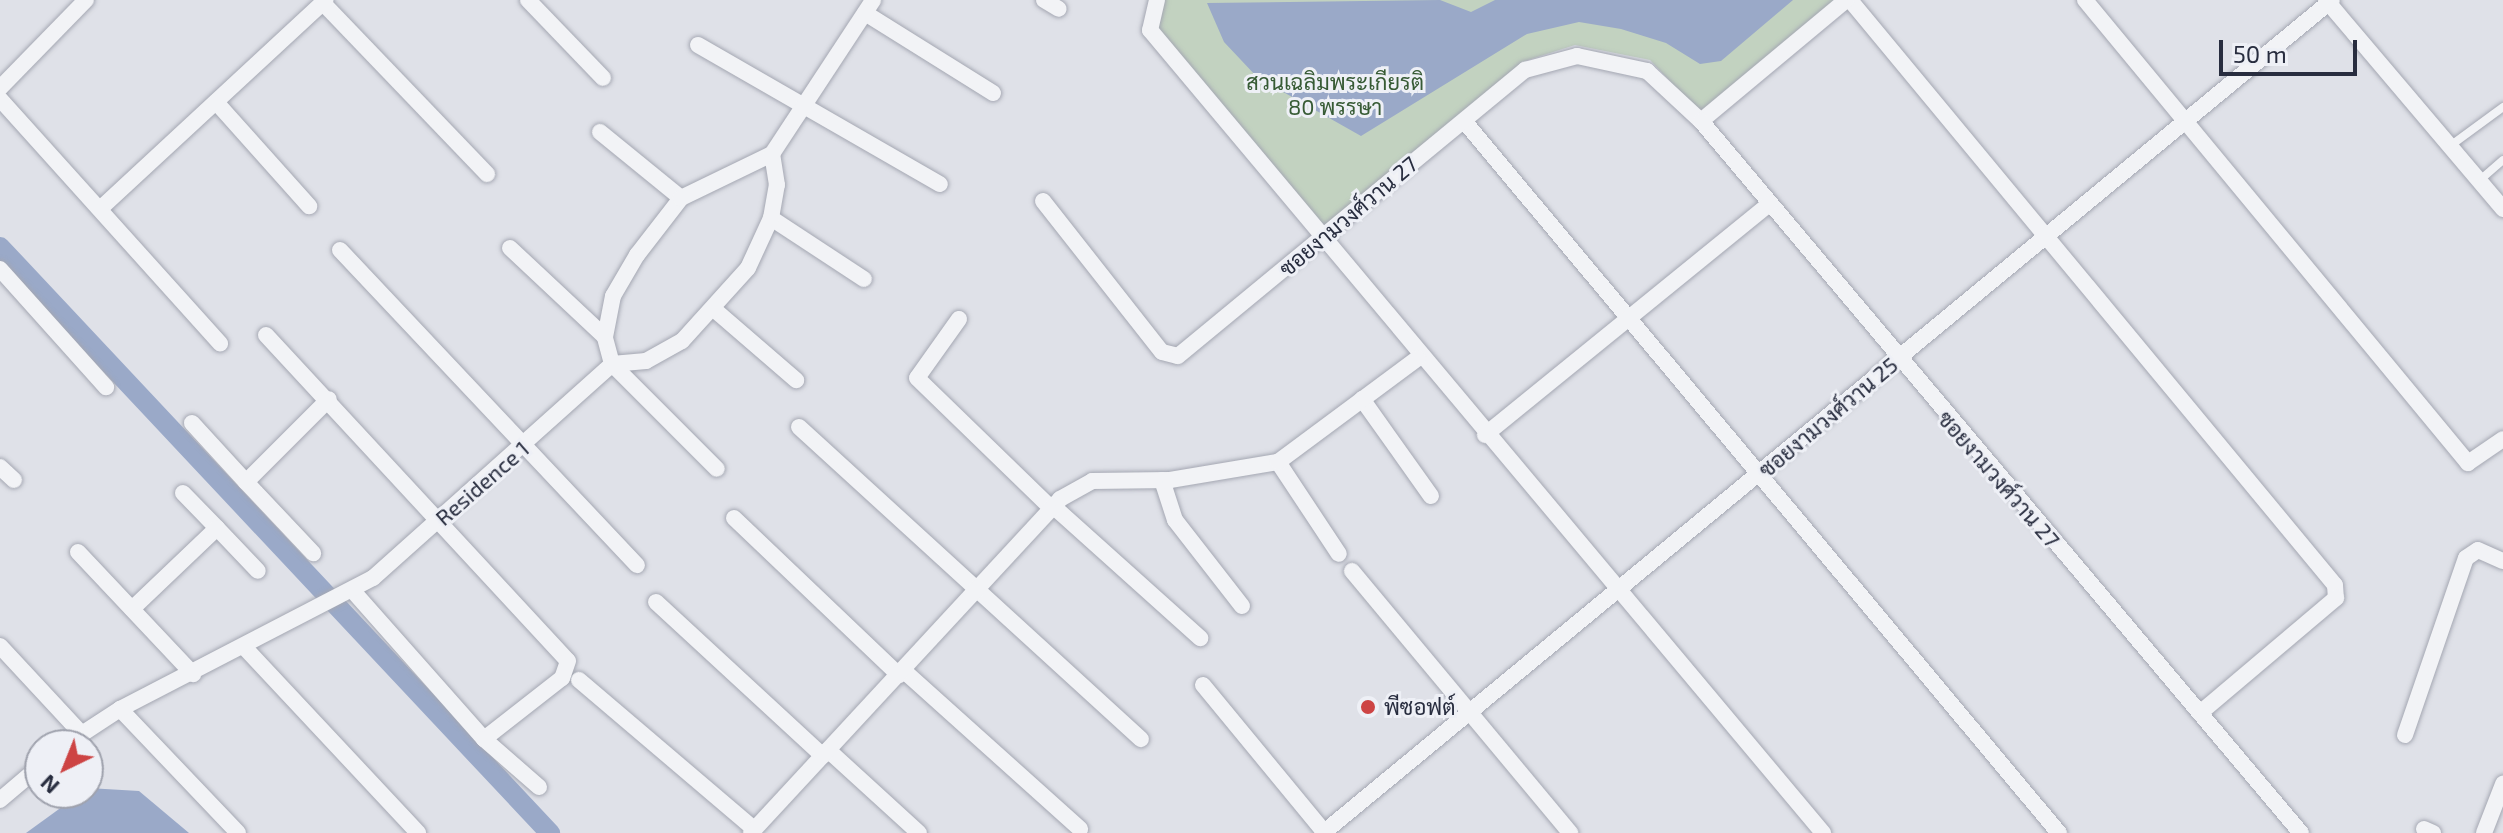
<!DOCTYPE html>
<html>
<head>
<meta charset="utf-8">
<style>
  body { margin:0 }
  #map { position:relative; width:2503px; height:833px; overflow:hidden; background:#dfe1e8; font-family:"Exo 2",Sarabun,sans-serif }
  div>[style] { position:absolute }
  [style*='--x'] { left:calc(var(--x)*1px); top:calc(var(--y)*1px); width:calc(var(--w)*1px); rotate:calc(var(--a)*1deg) }
  .green>* { inset:0; background:#c2d2c0 }
  .water>* { inset:0; background:#9aa9c8 }
  .canal>* { height:20px; margin:-10px; padding:0 10px; transform-origin:10px; border-radius:10px; background:#9aa9c8 }
  .roads { filter:drop-shadow(0 0 2px #a4a7b2) drop-shadow(0 0 2px #a4a7b2) }
  .service>* { height:8px; margin:-4px; padding:0 4px; transform-origin:4px; border-radius:4px; background:#f2f3f6 }
  .minor>* { height:16px; margin:-8px; padding:0 8px; transform-origin:8px; border-radius:8px; background:#f2f3f6 }
  .dots>* { width:22px; height:22px; translate:-50% -50%; box-sizing:border-box; border:4px solid #eef0f6; border-radius:50% }
  span { translate:-50% -50%; white-space:nowrap; text-align:center; line-height:1.15; -webkit-text-stroke:6px #eef0f6; paint-order:stroke }
  .park-label { font-size:22px; color:#375b35 }
  .street-label { font-size:22px; color:#282d3f }
  .poi-label { font-size:22px; color:#282d3f }
  .left { translate:0 -50%; text-align:left }
  .north { position:absolute; left:24px; top:729px; width:80px; height:80px; box-sizing:border-box; background:#eef0f6; border:2px solid #9fa2ad; border-radius:50%; rotate:223deg; font-size:22px; font-weight:700; line-height:32px; text-align:center; color:#282d3f }
  .north::after { content:''; display:block; margin:auto; width:28px; height:36px; background:#cd4444; clip-path:polygon(50% 0,100% 100%,50% 72%,0 100%) }
  .scale { position:absolute; left:2219px; top:40px; width:138px; height:36px; box-sizing:border-box; border:4px solid #282d3f; border-top:0; padding-left:10px; font-size:24px; line-height:28px; white-space:nowrap; color:#282d3f; -webkit-text-stroke:6px #eef0f6; paint-order:stroke }
</style>
</head>
<body>
<div id="map">
  <div class="green">
    <i style="clip-path:polygon(1164px 0,1841px 0,1707px 120px,1650px 60px,1575px 45px,1522px 62px,1324px 228px,1149px 21px)"></i>
  </div>
  <div class="water">
    <i style="clip-path:polygon(1440px 0,1471px 12px,1495px 0,1793px 0,1721px 61px,1700px 64px,1666px 43px,1621px 29px,1579px 22px,1527px 34px,1361px 136px,1257px 77px,1224px 42px,1207px 3px)"></i>
    <i style="clip-path:polygon(88px 788px,139px 791px,189px 833px,26px 833px)"></i>
  </div>
  <div class="canal">
    <i style="--x:0;--y:247;--w:804;--a:46.82"></i>
  </div>
  <div class="roads">
    <div class="service">
      <i style="--x:2450;--y:146;--w:66;--a:-36.3"></i>
      <i style="--x:2480;--y:180;--w:30;--a:-41"></i>
    </div>
    <div class="minor">
      <i style="--x:528;--y:0;--w:108;--a:46.1"></i>
      <i style="--x:1044;--y:0;--w:17;--a:31"></i>
      <i style="--x:1157;--y:0;--w:31;--a:103"></i>
      <i style="--x:1150;--y:30;--w:1048;--a:50.03"></i>
      <i style="--x:1850;--y:0;--w:760;--a:50.34"></i>
      <i style="--x:2335;--y:585;--w:13;--a:86"></i>
      <i style="--x:2336;--y:598;--w:178;--a:139.8"></i>
      <i style="--x:2085;--y:0;--w:601;--a:50.4"></i>
      <i style="--x:2468;--y:463;--w:42;--a:-34.4"></i>
      <i style="--x:2326;--y:0;--w:274;--a:49.7"></i>
      <i style="--x:323;--y:3;--w:237;--a:46.2"></i>
      <i style="--x:865;--y:13;--w:151;--a:32"></i>
      <i style="--x:698;--y:45;--w:279;--a:29.9"></i>
      <i style="--x:0;--y:88;--w:123;--a:-45.7"></i>
      <i style="--x:0;--y:99;--w:329;--a:48"></i>
      <i style="--x:216;--y:102;--w:140;--a:48.2"></i>
      <i style="--x:1464;--y:121;--w:928;--a:50.12"></i>
      <i style="--x:1701;--y:121;--w:189;--a:-39.8"></i>
      <i style="--x:600;--y:132;--w:104;--a:39.2"></i>
      <i style="--x:1043;--y:201;--w:192;--a:51.8"></i>
      <i style="--x:1162;--y:352;--w:16;--a:14"></i>
      <i style="--x:1178;--y:356;--w:450;--a:-39.5"></i>
      <i style="--x:1525;--y:70;--w:54;--a:-15.1"></i>
      <i style="--x:1577;--y:56;--w:72;--a:12.1"></i>
      <i style="--x:1647;--y:71;--w:74;--a:42.8"></i>
      <i style="--x:1701;--y:121;--w:931;--a:49.88"></i>
      <i style="--x:101;--y:208;--w:306;--a:-42.8"></i>
      <i style="--x:771;--y:218;--w:111;--a:33.3"></i>
      <i style="--x:510;--y:248;--w:130;--a:43.1"></i>
      <i style="--x:340;--y:250;--w:433;--a:46.7"></i>
      <i style="--x:0;--y:269;--w:159;--a:48.1"></i>
      <i style="--x:716;--y:311;--w:106;--a:40.8"></i>
      <i style="--x:959;--y:319;--w:72;--a:125.4"></i>
      <i style="--x:917;--y:378;--w:187;--a:44.1"></i>
      <i style="--x:266;--y:335;--w:444;--a:47.2"></i>
      <i style="--x:568;--y:661;--w:18;--a:109"></i>
      <i style="--x:562;--y:678;--w:99;--a:142"></i>
      <i style="--x:612;--y:364;--w:28;--a:-105"></i>
      <i style="--x:605;--y:337;--w:42;--a:-79"></i>
      <i style="--x:613;--y:296;--w:48;--a:-59.7"></i>
      <i style="--x:637;--y:255;--w:72;--a:-52.3"></i>
      <i style="--x:681;--y:198;--w:101;--a:-25.8"></i>
      <i style="--x:772;--y:154;--w:184;--a:-56.7"></i>
      <i style="--x:612;--y:364;--w:148;--a:45"></i>
      <i style="--x:1362;--y:399;--w:119;--a:54.6"></i>
      <i style="--x:192;--y:423;--w:80;--a:47.5"></i>
      <i style="--x:246;--y:482;--w:117;--a:-45"></i>
      <i style="--x:799;--y:427;--w:463;--a:42.4"></i>
      <i style="--x:1485;--y:435;--w:366;--a:-39.1"></i>
      <i style="--x:1278;--y:462;--w:110;--a:56.5"></i>
      <i style="--x:0;--y:467;--w:19;--a:43"></i>
      <i style="--x:1162;--y:480;--w:42;--a:72"></i>
      <i style="--x:1175;--y:520;--w:109;--a:52.1"></i>
      <i style="--x:246;--y:482;--w:98;--a:46.7"></i>
      <i style="--x:183;--y:493;--w:49;--a:45.8"></i>
      <i style="--x:1053;--y:506;--w:198;--a:41.9"></i>
      <i style="--x:734;--y:518;--w:228;--a:43.6"></i>
      <i style="--x:78;--y:552;--w:168;--a:46.7"></i>
      <i style="--x:1352;--y:571;--w:341;--a:50.2"></i>
      <i style="--x:353;--y:591;--w:198;--a:48.5"></i>
      <i style="--x:484;--y:739;--w:73;--a:41.1"></i>
      <i style="--x:656;--y:602;--w:227;--a:42.7"></i>
      <i style="--x:132;--y:609;--w:117;--a:-43.6"></i>
      <i style="--x:217;--y:528;--w:59;--a:46.4"></i>
      <i style="--x:0;--y:646;--w:117;--a:47.1"></i>
      <i style="--x:246;--y:649;--w:252;--a:46.9"></i>
      <i style="--x:903;--y:670;--w:238;--a:41.9"></i>
      <i style="--x:579;--y:680;--w:230;--a:40.4"></i>
      <i style="--x:1203;--y:685;--w:192;--a:50.5"></i>
      <i style="--x:120;--y:709;--w:171;--a:46.4"></i>
      <i style="--x:2405;--y:735;--w:187;--a:-71"></i>
      <i style="--x:2466;--y:558;--w:14;--a:-34"></i>
      <i style="--x:2478;--y:550;--w:27;--a:24"></i>
      <i style="--x:65;--y:745;--w:66;--a:-33.2"></i>
      <i style="--x:120;--y:709;--w:285;--a:-27.4"></i>
      <i style="--x:373;--y:578;--w:321;--a:-41.8"></i>
      <i style="--x:612;--y:364;--w:34;--a:-5"></i>
      <i style="--x:646;--y:361;--w:41;--a:-29.1"></i>
      <i style="--x:682;--y:341;--w:98;--a:-47.9"></i>
      <i style="--x:748;--y:268;--w:55;--a:-65.3"></i>
      <i style="--x:771;--y:218;--w:34;--a:-80"></i>
      <i style="--x:777;--y:185;--w:31;--a:-99"></i>
      <i style="--x:828;--y:750;--w:123;--a:42.4"></i>
      <i style="--x:0;--y:800;--w:52;--a:-40.4"></i>
      <i style="--x:2424;--y:829;--w:10;--a:24"></i>
      <i style="--x:751;--y:833;--w:455;--a:-47.2"></i>
      <i style="--x:1060;--y:499;--w:37;--a:-29"></i>
      <i style="--x:1092;--y:481;--w:78;--a:-0.7"></i>
      <i style="--x:1170;--y:480;--w:109;--a:-9.5"></i>
      <i style="--x:1278;--y:462;--w:174;--a:-36.6"></i>
      <i style="--x:1323;--y:833;--w:1308;--a:-39.54"></i>
      <i style="--x:2484;--y:833;--w:53;--a:-68.8"></i>
    </div>
  </div>
  <div class="dots">
    <i style="left:1368px;top:707px;background:#cd4444"></i>
  </div>
  <div class="park-label">
    <span style="left:1335px;top:94px">สวนเฉลิมพระเกียรติ<br>80 พรรษา</span>
  </div>
  <div class="street-label">
    <span style="left:1348px;top:216px;rotate:-40deg">ซอยงามวงศ์วาน 27</span>
    <span style="left:1828px;top:417px;rotate:-40deg">ซอยงามวงศ์วาน 25</span>
    <span style="left:1999px;top:479px;rotate:49deg">ซอยงามวงศ์วาน 27</span>
    <span style="left:482px;top:483px;rotate:-41deg">Residence 1</span>
  </div>
  <div class="poi-label">
    <span class="left" style="left:1384px;top:707px">พีซอฟต์</span>
  </div>
  <div class="north">N</div>
  <div class="scale">50 m</div>
</div>
</body>
</html>
